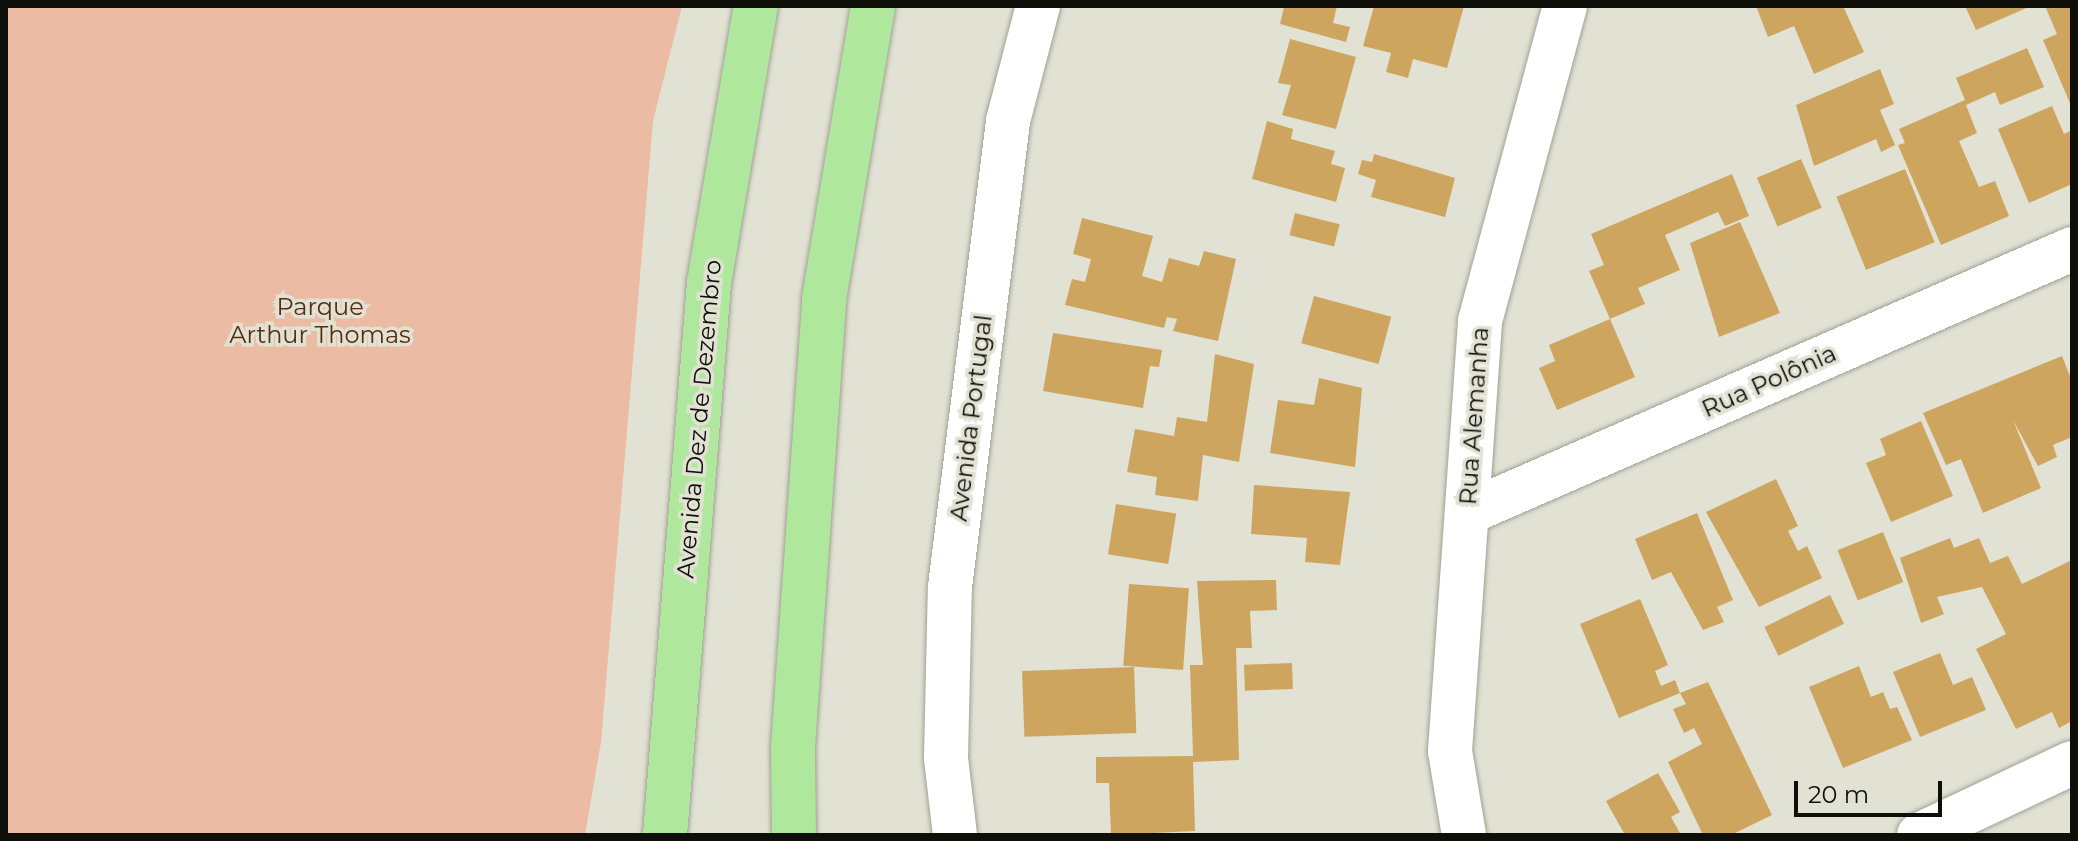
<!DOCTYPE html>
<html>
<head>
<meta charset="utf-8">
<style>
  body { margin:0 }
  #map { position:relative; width:2078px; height:841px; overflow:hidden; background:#e1e2d4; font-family:Montserrat,sans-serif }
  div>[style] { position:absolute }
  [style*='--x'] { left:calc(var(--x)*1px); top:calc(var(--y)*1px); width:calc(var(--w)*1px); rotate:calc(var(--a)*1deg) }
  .green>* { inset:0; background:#ebbca3 }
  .building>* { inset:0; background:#cea55f; transform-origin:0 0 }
  .roads { filter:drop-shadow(0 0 2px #a1a194) drop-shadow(0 0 2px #a1a194) }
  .minor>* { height:44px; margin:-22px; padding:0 22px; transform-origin:22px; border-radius:22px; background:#fff }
  .trunk>* { height:44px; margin:-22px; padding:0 22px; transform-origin:22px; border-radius:22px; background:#afe79c }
  span { translate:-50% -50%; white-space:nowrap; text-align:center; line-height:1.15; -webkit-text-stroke:7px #e1e2d4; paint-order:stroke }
  .park-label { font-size:24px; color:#5a2d10 }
  .street-label { font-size:24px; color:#0f0f0a }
  .frame { position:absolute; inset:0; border:8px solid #0f0f0a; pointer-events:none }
  .scale { position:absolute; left:1794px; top:781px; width:148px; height:36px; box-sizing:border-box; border:4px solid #0f0f0a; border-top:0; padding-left:10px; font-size:24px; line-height:28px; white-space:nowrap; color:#0f0f0a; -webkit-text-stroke:6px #e1e2d4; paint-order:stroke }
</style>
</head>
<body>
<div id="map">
  <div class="green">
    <i style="clip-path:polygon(6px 6px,682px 6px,653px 121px,601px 742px,585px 835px,6px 835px)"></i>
  </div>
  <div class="building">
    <i style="clip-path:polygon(1298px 6px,1337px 6px,1333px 23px,1350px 27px,1346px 42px,1280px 24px,1284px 7px)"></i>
    <i style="clip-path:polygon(1374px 6px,1464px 6px,1447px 68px,1413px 59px,1408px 78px,1386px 72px,1391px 53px,1363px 46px)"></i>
    <i style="clip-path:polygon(1756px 6px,1843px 6px,1864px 52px,1814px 74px,1794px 26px,1768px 37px)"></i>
    <i style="clip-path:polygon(1965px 6px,2031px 6px,1976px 30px)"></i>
    <i style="clip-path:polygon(2045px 6px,2072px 6px,2072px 108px,2043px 40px,2057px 34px)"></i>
    <i style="clip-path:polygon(1290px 39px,1356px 57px,1336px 129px,1282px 115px,1291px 85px,1278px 83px)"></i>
    <i style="clip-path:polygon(2027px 48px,2044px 87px,2000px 105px,1995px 92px,1966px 105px,1977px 133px,1959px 141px,1979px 187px,1995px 181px,2009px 216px,1941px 245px,1898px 145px,1905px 143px,1899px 129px,1965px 100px,1956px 78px)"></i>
    <i style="clip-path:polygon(1880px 69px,1894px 104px,1880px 110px,1895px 145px,1881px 152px,1876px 139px,1814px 166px,1796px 105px)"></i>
    <i style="clip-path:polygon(2052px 106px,2064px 134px,2072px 130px,2072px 184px,2029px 203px,1998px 129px)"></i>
    <i style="clip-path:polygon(1267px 121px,1293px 129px,1291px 139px,1335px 151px,1331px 164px,1345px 168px,1336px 202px,1252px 179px)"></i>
    <i style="clip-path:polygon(1374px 154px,1455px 178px,1445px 217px,1371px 197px,1376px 180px,1358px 174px,1362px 160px,1372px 162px)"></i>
    <i style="left:1801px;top:159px;width:53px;height:48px;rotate:67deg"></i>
    <i style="left:1905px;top:169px;width:79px;height:74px;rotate:68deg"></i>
    <i style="clip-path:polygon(1732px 174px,1749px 216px,1725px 226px,1718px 212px,1665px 235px,1680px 270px,1638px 288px,1645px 304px,1610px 319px,1589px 271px,1604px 265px,1591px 234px)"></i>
    <i style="left:1295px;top:213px;width:46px;height:23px;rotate:14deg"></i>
    <i style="clip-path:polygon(1082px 218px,1153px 236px,1142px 276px,1162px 282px,1169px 258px,1199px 266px,1204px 251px,1236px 259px,1218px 341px,1173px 331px,1177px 319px,1167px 317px,1164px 328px,1065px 305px,1072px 279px,1085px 282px,1091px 259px,1073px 254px)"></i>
    <i style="clip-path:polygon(1740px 222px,1780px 313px,1719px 337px,1690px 243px)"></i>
    <i style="left:1314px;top:296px;width:80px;height:49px;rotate:15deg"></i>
    <i style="clip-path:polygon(1610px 319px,1635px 377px,1557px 410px,1539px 368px,1555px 361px,1549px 345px)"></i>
    <i style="clip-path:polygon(1053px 333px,1162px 350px,1159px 367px,1150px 366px,1143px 408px,1043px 391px)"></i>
    <i style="clip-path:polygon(1215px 354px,1254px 364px,1239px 462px,1203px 455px,1198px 501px,1155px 495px,1157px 477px,1127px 472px,1135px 429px,1174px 436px,1177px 417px,1207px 422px)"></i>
    <i style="clip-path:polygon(2062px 356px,2072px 381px,2072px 437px,2053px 445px,2057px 457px,2038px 466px,2013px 420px,2041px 488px,1983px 513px,1961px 459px,1946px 465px,1923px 413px)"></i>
    <i style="clip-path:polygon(1319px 378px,1362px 388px,1355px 467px,1270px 453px,1278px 400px,1314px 405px)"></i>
    <i style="clip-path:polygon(1921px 421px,1953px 496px,1891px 522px,1866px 463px,1886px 455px,1880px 439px)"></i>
    <i style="clip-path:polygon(1776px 479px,1798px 526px,1788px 531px,1798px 551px,1807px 546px,1822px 578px,1759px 607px,1706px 512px)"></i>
    <i style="clip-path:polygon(1254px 485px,1350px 492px,1340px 565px,1305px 562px,1307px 538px,1251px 534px)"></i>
    <i style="left:1116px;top:504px;width:61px;height:51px;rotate:9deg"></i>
    <i style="clip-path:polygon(1697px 513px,1733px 600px,1717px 607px,1724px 622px,1703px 630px,1671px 572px,1652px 580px,1635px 539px)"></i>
    <i style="left:1883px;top:532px;width:54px;height:49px;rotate:68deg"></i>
    <i style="clip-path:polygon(1950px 538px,1954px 548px,1979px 538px,1990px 563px,2008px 556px,2022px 584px,2072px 560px,2072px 721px,2059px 728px,2052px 712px,2016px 729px,1976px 649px,2006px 634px,1982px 587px,1937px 597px,1944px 614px,1921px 623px,1900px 558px)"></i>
    <i style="clip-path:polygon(1276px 580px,1277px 610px,1250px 611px,1252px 648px,1236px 648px,1239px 760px,1193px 762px,1195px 831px,1111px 835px,1109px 783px,1096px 783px,1096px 757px,1193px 756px,1190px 665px,1203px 665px,1197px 581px)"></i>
    <i style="left:1129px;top:584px;width:60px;height:82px;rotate:4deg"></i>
    <i style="left:1830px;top:595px;width:32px;height:73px;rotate:64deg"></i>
    <i style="clip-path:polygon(1640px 599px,1668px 665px,1655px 671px,1661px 686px,1675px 680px,1680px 693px,1619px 718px,1580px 624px)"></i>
    <i style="clip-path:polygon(1940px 653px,1953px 685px,1972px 677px,1986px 710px,1920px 737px,1893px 672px)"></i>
    <i style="left:1292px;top:663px;width:26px;height:48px;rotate:88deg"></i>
    <i style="clip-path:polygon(1859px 666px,1871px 697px,1883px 692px,1890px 709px,1897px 707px,1912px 740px,1843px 768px,1809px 687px)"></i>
    <i style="left:1134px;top:667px;width:66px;height:112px;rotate:88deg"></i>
    <i style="clip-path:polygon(1708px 682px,1772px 815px,1731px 835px,1703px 835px,1668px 762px,1702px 744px,1694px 728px,1684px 733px,1673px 709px,1686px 704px,1680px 693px)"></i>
    <i style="clip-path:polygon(1658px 773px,1680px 812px,1671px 817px,1681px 835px,1625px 835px,1606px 801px)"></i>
  </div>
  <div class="roads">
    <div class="minor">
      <i style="--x:1467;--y:513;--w:660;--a:-23.57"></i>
      <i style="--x:955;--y:835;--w:78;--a:-96.7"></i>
      <i style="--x:946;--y:758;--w:171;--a:-88.7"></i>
      <i style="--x:950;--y:587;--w:470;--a:-82.9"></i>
      <i style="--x:1008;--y:121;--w:119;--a:-75.4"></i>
      <i style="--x:1464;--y:835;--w:85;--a:-99.5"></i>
      <i style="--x:1450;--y:751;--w:431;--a:-86"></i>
      <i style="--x:1480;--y:321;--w:326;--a:-74.9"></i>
      <i style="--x:1919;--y:835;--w:169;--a:-25.2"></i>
    </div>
    <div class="trunk">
      <i style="--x:665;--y:835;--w:554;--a:-85.44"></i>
      <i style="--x:709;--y:283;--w:281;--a:-80.4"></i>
      <i style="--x:794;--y:835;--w:88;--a:-90.7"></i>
      <i style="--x:793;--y:747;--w:449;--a:-86"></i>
      <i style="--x:824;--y:299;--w:297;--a:-80.5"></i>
    </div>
  </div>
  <div class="park-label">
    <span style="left:320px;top:321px">Parque<br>Arthur Thomas</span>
  </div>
  <div class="street-label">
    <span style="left:1769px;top:381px;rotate:-24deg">Rua Polônia</span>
    <span style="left:1474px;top:416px;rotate:-86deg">Rua Alemanha</span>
    <span style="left:971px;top:418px;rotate:-83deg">Avenida Portugal</span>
    <span style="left:699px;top:419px;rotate:-85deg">Avenida Dez de Dezembro</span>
  </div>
  <div class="frame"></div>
  <div class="scale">20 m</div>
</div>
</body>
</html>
